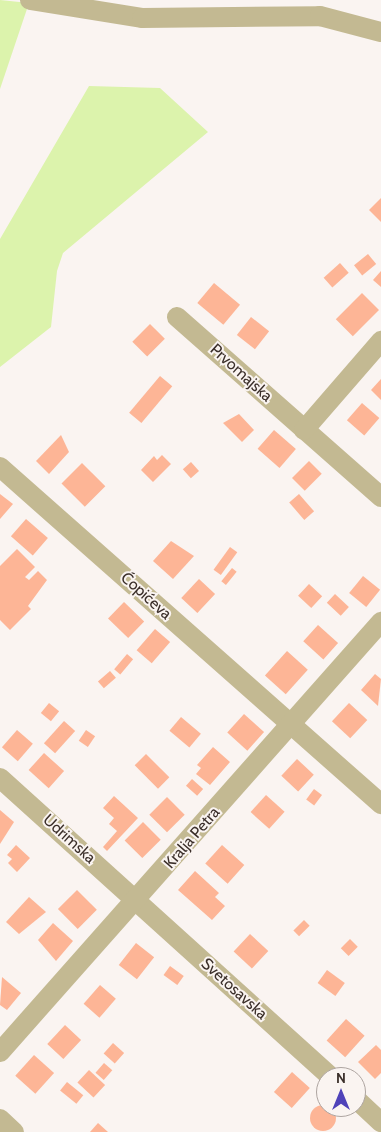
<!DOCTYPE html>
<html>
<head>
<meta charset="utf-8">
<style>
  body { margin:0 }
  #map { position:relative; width:381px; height:1132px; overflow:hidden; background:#faf4f1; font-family:Cabin,sans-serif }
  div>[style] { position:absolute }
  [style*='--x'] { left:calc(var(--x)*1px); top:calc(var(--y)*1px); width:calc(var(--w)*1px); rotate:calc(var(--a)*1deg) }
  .green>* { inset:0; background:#dcf3ac }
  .building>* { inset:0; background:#fdb596; transform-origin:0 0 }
  .round { border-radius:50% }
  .minor>* { height:20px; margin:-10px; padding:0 10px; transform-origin:10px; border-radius:10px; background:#c3b992 }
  span { translate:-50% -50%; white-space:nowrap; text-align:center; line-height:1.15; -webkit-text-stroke:4px #faf4f1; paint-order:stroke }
  .street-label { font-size:16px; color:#3b2f2a }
  .north { position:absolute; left:316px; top:1067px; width:50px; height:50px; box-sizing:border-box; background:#faf4f1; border:1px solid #aea5a1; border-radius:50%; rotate:0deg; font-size:14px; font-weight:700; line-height:20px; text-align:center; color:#3b2f2a }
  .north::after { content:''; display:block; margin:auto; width:18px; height:22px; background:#4f42b9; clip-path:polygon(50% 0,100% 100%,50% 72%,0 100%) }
</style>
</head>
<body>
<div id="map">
  <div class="green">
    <i style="clip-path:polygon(0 0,29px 3px,0 89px)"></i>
    <i style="clip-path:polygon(89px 86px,160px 88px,208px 132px,63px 253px,57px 271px,51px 327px,0 367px,0 239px)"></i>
  </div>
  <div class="building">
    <i style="clip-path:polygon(381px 198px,381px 222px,369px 210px)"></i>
    <i style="left:368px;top:254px;width:13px;height:18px;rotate:51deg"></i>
    <i style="left:340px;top:263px;width:13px;height:22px;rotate:48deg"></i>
    <i style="clip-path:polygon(381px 271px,381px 287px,373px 280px)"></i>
    <i style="left:214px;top:283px;width:34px;height:26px;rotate:40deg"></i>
    <i style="left:362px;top:293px;width:24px;height:37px;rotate:45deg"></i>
    <i style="left:251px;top:317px;width:23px;height:23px;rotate:38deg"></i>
    <i style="left:150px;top:324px;width:21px;height:25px;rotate:45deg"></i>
    <i style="left:160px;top:376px;width:16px;height:48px;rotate:40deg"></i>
    <i style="clip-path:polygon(381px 379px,381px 400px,371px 390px)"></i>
    <i style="left:362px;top:403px;width:23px;height:23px;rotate:41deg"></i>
    <i style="clip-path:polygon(239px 414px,254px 430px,242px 442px,223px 423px)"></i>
    <i style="left:274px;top:430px;width:29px;height:25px;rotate:41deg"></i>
    <i style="clip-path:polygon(61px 435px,69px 452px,49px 474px,36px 461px)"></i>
    <i style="clip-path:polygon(162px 455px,171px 464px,153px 482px,141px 470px,154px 456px,157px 460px)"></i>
    <i style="left:309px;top:461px;width:18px;height:24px;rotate:45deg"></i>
    <i style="left:191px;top:462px;width:12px;height:11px;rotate:48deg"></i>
    <i style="left:82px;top:463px;width:33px;height:29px;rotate:45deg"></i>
    <i style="clip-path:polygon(0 494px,13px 504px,0 519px)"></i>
    <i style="left:299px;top:494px;width:23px;height:13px;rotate:49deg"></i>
    <i style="left:26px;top:519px;width:29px;height:23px;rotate:41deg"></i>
    <i style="clip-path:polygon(171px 541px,194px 556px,173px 579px,153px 561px)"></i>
    <i style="left:230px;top:547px;width:9px;height:28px;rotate:36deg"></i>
    <i style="clip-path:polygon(17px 549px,35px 567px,25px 577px,29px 580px,38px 571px,47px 580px,28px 606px,31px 609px,10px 630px,0 620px,0 566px)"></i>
    <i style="left:232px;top:568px;width:6px;height:17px;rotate:39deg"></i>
    <i style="left:363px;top:576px;width:22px;height:22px;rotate:39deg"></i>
    <i style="left:199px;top:579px;width:22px;height:26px;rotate:43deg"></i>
    <i style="left:309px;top:584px;width:18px;height:16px;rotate:43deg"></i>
    <i style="left:335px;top:594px;width:19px;height:12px;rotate:43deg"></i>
    <i style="left:124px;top:602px;width:28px;height:23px;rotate:44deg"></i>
    <i style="left:318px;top:625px;width:27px;height:22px;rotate:42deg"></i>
    <i style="left:155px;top:629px;width:20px;height:28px;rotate:41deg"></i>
    <i style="left:287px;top:651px;width:28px;height:33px;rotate:42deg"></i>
    <i style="left:127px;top:654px;width:8px;height:20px;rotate:40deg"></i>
    <i style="left:110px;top:671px;width:9px;height:16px;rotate:49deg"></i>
    <i style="clip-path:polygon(375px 674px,381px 679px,378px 706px,361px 690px)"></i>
    <i style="left:49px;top:703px;width:13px;height:13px;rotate:39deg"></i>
    <i style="left:349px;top:703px;width:25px;height:25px;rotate:43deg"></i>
    <i style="left:244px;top:714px;width:27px;height:25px;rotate:42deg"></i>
    <i style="left:181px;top:717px;width:26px;height:18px;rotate:40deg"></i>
    <i style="left:64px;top:721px;width:15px;height:30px;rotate:42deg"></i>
    <i style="left:17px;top:730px;width:21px;height:23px;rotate:41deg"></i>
    <i style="left:86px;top:730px;width:11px;height:13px;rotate:34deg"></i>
    <i style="clip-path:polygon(213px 747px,230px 762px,210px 785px,196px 774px,201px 768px,197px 765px)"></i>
    <i style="left:44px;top:753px;width:27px;height:23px;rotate:42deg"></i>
    <i style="left:146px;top:754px;width:33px;height:16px;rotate:45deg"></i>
    <i style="left:297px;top:759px;width:23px;height:23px;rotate:43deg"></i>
    <i style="left:192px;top:779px;width:15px;height:9px;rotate:42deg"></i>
    <i style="left:314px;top:789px;width:10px;height:13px;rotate:37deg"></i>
    <i style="left:266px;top:795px;width:25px;height:23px;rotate:42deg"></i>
    <i style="clip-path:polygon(114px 796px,138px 818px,107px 851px,103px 847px,117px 831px,109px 824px,114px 818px,103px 808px)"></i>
    <i style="left:167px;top:797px;width:25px;height:25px;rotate:45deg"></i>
    <i style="clip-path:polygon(0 810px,14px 822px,0 844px)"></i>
    <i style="left:143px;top:822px;width:25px;height:26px;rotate:45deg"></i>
    <i style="clip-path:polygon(16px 845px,30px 858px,17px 872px,8px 863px,12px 859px,7px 855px)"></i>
    <i style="left:222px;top:845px;width:30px;height:25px;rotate:42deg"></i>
    <i style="clip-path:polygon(195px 871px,219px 893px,215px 897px,225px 906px,212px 920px,178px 890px)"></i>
    <i style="left:77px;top:890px;width:28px;height:27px;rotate:45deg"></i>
    <i style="clip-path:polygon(29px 897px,46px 912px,19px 934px,6px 922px)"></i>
    <i style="left:304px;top:920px;width:8px;height:15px;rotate:45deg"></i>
    <i style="clip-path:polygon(53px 923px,73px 941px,56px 961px,38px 940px)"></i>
    <i style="left:250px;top:934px;width:25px;height:24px;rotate:43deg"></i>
    <i style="left:350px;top:939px;width:11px;height:13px;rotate:45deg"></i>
    <i style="left:136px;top:943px;width:23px;height:28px;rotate:38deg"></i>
    <i style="left:170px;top:966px;width:17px;height:11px;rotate:36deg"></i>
    <i style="left:327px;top:970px;width:22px;height:16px;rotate:36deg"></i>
    <i style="clip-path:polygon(2px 977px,21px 993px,7px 1010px,0 1005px)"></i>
    <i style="left:100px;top:985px;width:21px;height:25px;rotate:41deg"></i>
    <i style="left:346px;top:1019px;width:25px;height:29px;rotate:42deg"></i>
    <i style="left:65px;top:1025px;width:22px;height:26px;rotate:43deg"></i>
    <i style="left:113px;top:1043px;width:15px;height:14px;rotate:42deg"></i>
    <i style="clip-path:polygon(376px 1045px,381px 1050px,381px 1073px,375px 1079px,358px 1062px)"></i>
    <i style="left:34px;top:1055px;width:27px;height:28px;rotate:42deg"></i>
    <i style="left:104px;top:1063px;width:11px;height:13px;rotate:41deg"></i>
    <i style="left:89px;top:1070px;width:22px;height:17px;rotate:43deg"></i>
    <i style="left:292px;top:1072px;width:24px;height:27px;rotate:42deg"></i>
    <i style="left:67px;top:1082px;width:21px;height:11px;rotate:39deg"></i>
    <i class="round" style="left:310px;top:1105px;width:26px;height:26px"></i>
    <i style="clip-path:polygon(98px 1123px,108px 1132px,90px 1132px)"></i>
  </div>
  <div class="minor">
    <i style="--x:30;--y:0;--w:113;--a:9.1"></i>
    <i style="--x:142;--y:18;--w:178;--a:-0.6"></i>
    <i style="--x:320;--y:16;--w:63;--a:14.7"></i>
    <i style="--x:177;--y:317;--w:272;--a:41.4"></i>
    <i style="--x:304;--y:430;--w:118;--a:-49.1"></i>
    <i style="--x:0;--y:467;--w:509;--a:41.49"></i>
    <i style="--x:0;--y:778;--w:446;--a:42.1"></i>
    <i style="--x:0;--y:1052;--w:575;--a:-48.46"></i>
    <i style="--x:356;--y:1099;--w:34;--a:43"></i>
    <i style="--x:0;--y:1119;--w:19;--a:43"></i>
  </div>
  <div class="street-label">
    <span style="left:241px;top:373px;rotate:42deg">Prvomajska</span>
    <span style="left:146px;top:596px;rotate:42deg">Ćopićeva</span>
    <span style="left:192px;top:838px;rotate:-49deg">Kralja Petra</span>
    <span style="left:69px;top:839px;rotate:42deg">Udrimska</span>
    <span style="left:234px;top:989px;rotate:42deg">Svetosavska</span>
  </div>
  <div class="north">N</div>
</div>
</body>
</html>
